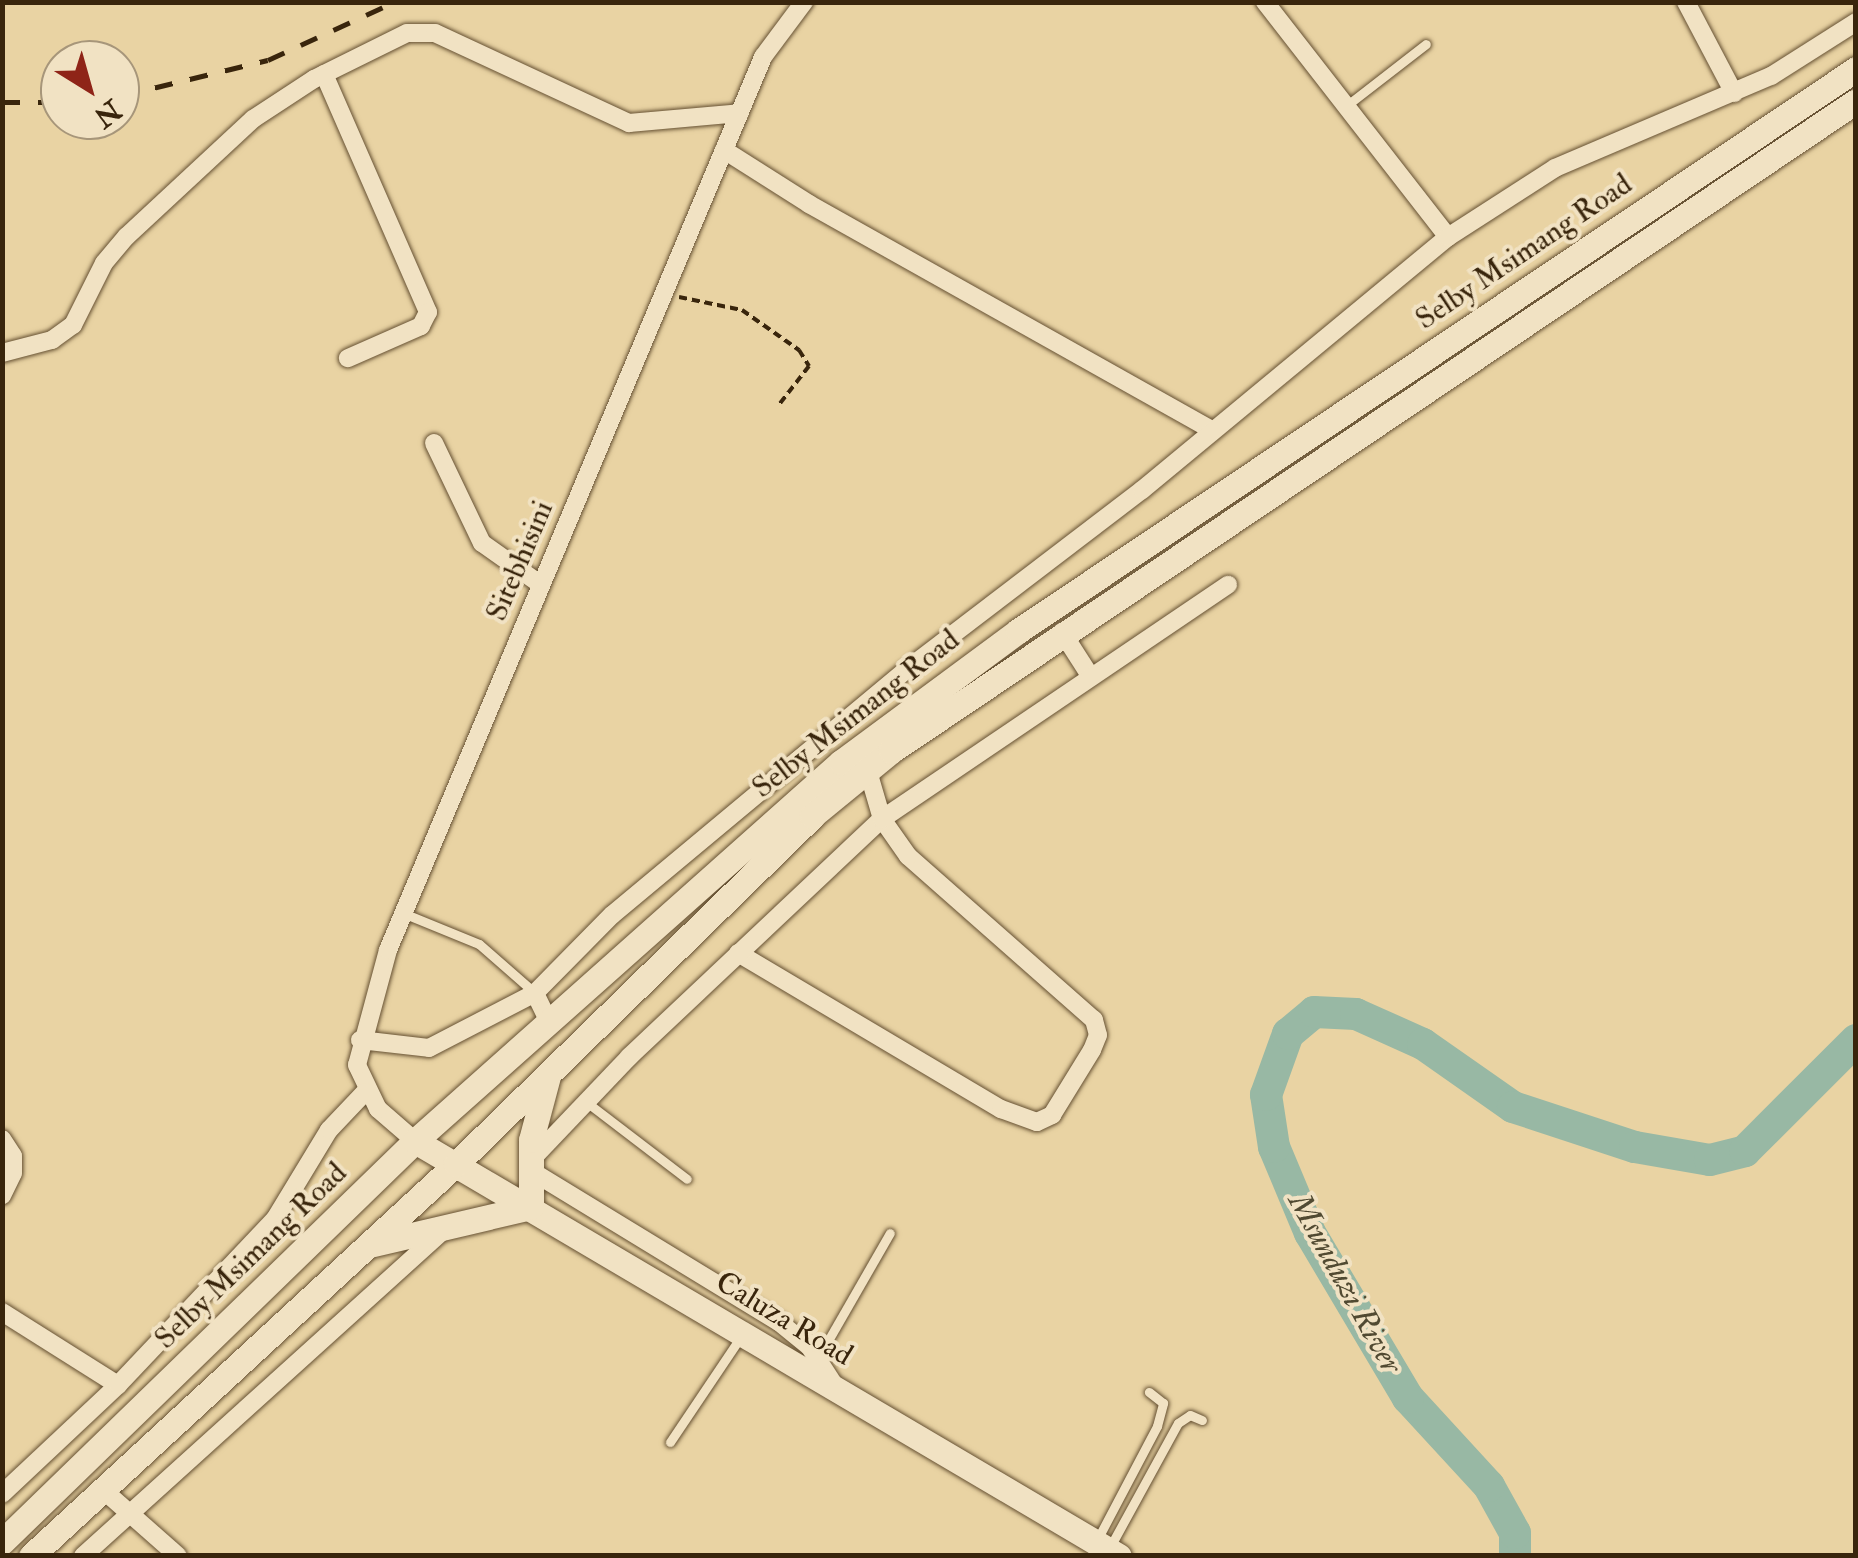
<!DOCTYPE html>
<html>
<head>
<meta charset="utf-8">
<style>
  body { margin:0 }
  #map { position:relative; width:1858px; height:1558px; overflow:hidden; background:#e9d3a3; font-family:"IM FELL Double Pica",serif }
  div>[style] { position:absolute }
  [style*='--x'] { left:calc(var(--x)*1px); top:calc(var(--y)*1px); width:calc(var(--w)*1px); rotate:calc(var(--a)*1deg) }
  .river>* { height:32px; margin:-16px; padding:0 16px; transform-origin:16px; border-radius:16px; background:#98b8a4 }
  .path>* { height:4px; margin-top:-2px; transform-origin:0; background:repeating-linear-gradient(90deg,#39250c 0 8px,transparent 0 13px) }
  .roads { filter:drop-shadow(0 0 2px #655032) drop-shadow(0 0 2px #655032) }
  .lane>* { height:9px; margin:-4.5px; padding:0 4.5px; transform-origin:4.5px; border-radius:4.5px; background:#f1e2c3 }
  .street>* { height:18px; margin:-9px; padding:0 9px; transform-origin:9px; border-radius:9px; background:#f1e2c3 }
  .secondary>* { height:25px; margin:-12.5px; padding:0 12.5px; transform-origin:12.5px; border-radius:12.5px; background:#f1e2c3 }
  .rail>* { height:5px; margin-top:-2.5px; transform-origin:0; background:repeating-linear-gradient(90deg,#39250c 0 18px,transparent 0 36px) }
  span { translate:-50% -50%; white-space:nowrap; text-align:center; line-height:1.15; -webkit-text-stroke:8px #f1e2c3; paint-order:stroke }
  .street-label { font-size:30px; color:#39250c }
  .water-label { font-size:32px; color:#514a32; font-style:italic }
  .frame { position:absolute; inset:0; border:5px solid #39250c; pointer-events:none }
  .north { position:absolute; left:40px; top:40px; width:100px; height:100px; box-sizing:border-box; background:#f1e2c3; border:2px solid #a7967a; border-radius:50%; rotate:143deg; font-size:28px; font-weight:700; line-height:40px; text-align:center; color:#39250c }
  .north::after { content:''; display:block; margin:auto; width:35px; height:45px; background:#8f2418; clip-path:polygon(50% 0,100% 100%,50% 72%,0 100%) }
</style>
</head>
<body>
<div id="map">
  <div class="river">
    <i style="--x:1515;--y:1556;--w:23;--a:-90"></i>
    <i style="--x:1515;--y:1533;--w:54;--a:-119"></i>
    <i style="--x:1489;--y:1486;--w:120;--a:-132.6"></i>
    <i style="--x:1408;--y:1398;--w:192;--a:-120.7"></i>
    <i style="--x:1310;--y:1233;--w:93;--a:-112.7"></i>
    <i style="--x:1274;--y:1147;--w:53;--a:-98.7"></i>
    <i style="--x:1266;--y:1095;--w:65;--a:-70.2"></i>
    <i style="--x:1288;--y:1034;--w:34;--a:-40"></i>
    <i style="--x:1314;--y:1012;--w:42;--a:2.7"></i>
    <i style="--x:1356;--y:1014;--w:73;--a:24.1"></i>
    <i style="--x:1423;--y:1044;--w:110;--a:35"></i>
    <i style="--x:1513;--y:1107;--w:128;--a:18.2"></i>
    <i style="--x:1635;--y:1147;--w:76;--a:9.8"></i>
    <i style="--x:1710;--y:1160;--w:36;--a:-14"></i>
    <i style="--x:1745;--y:1151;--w:157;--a:-45"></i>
  </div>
  <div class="path">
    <i style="--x:679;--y:297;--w:64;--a:11.7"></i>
    <i style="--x:742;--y:310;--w:70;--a:35.1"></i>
    <i style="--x:799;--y:350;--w:19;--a:58"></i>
    <i style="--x:809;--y:366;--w:51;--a:127.8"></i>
  </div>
  <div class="roads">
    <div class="lane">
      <i style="--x:1346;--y:106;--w:101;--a:-37.8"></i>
      <i style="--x:403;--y:913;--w:82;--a:22.2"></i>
      <i style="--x:479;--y:944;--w:74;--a:41.2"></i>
      <i style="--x:585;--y:1101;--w:128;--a:37.4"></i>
      <i style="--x:818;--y:1358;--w:144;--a:-60.1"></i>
      <i style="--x:670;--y:1442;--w:129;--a:-56.1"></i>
      <i style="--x:1097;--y:1540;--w:129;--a:-62.2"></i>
      <i style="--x:1157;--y:1426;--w:24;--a:-75"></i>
      <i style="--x:1163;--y:1403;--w:18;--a:-142"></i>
      <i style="--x:1110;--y:1547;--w:141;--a:-61.3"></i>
      <i style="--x:1178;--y:1423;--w:14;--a:-34"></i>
      <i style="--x:1190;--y:1415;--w:13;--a:23"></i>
    </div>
    <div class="street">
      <i style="--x:1265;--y:2;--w:298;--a:52.1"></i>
      <i style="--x:1686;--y:2;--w:103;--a:62.2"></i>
      <i style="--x:324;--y:74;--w:260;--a:66.4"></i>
      <i style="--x:428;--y:312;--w:16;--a:117"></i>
      <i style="--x:421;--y:326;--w:80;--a:156.3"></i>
      <i style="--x:724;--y:150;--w:101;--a:32.4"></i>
      <i style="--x:809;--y:204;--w:462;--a:29.3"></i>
      <i style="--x:2;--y:353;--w:52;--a:-14.6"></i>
      <i style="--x:52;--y:340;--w:26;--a:-36"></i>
      <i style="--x:73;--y:325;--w:69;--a:-63.4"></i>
      <i style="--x:104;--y:263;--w:35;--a:-50"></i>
      <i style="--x:127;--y:236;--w:172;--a:-42.9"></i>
      <i style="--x:253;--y:119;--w:73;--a:-33.3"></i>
      <i style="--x:314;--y:79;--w:104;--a:-26.3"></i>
      <i style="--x:407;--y:33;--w:28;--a:0"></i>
      <i style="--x:435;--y:33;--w:214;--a:24.9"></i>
      <i style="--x:629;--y:123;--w:111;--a:-5.1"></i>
      <i style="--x:434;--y:443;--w:111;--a:64.4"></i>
      <i style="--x:482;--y:543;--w:71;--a:35.3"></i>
      <i style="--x:1062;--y:632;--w:50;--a:57.3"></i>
      <i style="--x:738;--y:953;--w:306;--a:30.7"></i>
      <i style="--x:1001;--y:1109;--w:38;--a:20"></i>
      <i style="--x:1037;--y:1122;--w:17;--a:-25"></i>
      <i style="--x:1052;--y:1115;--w:76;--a:-58.4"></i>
      <i style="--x:1092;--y:1050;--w:16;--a:-68"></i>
      <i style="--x:1098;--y:1035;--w:16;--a:-105"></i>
      <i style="--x:1094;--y:1020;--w:248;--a:-138.6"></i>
      <i style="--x:908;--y:856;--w:45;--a:-125.1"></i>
      <i style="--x:882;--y:819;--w:50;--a:-106.3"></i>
      <i style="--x:548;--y:1020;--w:30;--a:-116"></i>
      <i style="--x:535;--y:993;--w:110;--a:-45.4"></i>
      <i style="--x:612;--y:915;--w:381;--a:-39.8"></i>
      <i style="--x:905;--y:671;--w:298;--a:-37.4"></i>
      <i style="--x:1142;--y:490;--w:397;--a:-39.6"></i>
      <i style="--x:1448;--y:237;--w:127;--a:-32.8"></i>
      <i style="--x:1555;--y:168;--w:235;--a:-23.1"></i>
      <i style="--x:1771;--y:76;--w:101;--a:-32.4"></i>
      <i style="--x:360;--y:1040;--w:69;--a:6.6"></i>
      <i style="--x:429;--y:1048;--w:119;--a:-27.4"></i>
      <i style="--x:2;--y:1139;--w:20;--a:57"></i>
      <i style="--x:13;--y:1156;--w:17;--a:90"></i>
      <i style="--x:13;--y:1173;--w:25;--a:116"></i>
      <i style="--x:415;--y:1141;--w:49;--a:-139.1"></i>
      <i style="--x:378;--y:1109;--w:49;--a:-115.5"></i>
      <i style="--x:357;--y:1065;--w:119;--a:-74.9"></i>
      <i style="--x:388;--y:950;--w:969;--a:-67.22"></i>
      <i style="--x:763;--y:57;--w:69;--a:-53.3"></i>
      <i style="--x:532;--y:1159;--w:141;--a:-46.4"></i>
      <i style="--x:629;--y:1057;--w:347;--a:-43.3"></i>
      <i style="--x:882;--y:819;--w:418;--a:-34.1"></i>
      <i style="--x:533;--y:1172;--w:288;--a:31.4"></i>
      <i style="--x:779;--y:1322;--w:38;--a:39"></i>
      <i style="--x:809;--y:1346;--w:48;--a:57"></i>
      <i style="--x:2;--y:1312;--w:137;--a:32.2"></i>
      <i style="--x:102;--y:1489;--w:101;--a:41.4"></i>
      <i style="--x:2;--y:1494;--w:159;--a:-43.2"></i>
      <i style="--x:118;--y:1385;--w:228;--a:-46.6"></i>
      <i style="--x:275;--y:1219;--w:104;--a:-58.8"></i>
      <i style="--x:329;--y:1130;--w:52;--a:-46.5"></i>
      <i style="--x:83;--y:1556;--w:495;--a:-42.1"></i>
    </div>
    <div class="secondary">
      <i style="--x:415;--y:1141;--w:817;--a:30.52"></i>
      <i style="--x:369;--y:1245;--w:166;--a:-13.2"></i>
      <i style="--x:531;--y:1207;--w:67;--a:-90"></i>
      <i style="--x:531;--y:1140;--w:66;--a:-75.1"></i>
      <i style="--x:2;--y:1542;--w:576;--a:-44.16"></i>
      <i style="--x:415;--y:1141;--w:570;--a:-41.66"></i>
      <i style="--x:841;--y:762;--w:220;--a:-36.5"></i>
      <i style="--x:1018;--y:631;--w:1009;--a:-33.85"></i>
      <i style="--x:31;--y:1556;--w:578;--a:-42.69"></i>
      <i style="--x:456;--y:1164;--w:498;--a:-44.3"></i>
      <i style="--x:812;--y:816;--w:102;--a:-39.4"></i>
      <i style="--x:891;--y:751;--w:1163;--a:-33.96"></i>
    </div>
  </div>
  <div class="rail">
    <i style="--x:120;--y:96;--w:152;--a:-13.7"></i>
    <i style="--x:268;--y:60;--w:139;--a:-24.7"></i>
    <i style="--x:2;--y:102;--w:58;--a:0"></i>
  </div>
  <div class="street-label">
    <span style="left:1524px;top:252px;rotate:-34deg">Selby Msimang Road</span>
    <span style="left:520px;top:561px;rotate:-67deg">Sitebhisini</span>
    <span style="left:856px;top:714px;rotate:-38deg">Selby Msimang Road</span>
    <span style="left:251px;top:1256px;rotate:-44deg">Selby Msimang Road</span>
    <span style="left:784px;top:1319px;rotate:31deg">Caluza Road</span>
  </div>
  <div class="water-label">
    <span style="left:1345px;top:1283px;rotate:61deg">Msunduzi River</span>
  </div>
  <div class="frame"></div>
  <div class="north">N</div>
</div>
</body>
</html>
